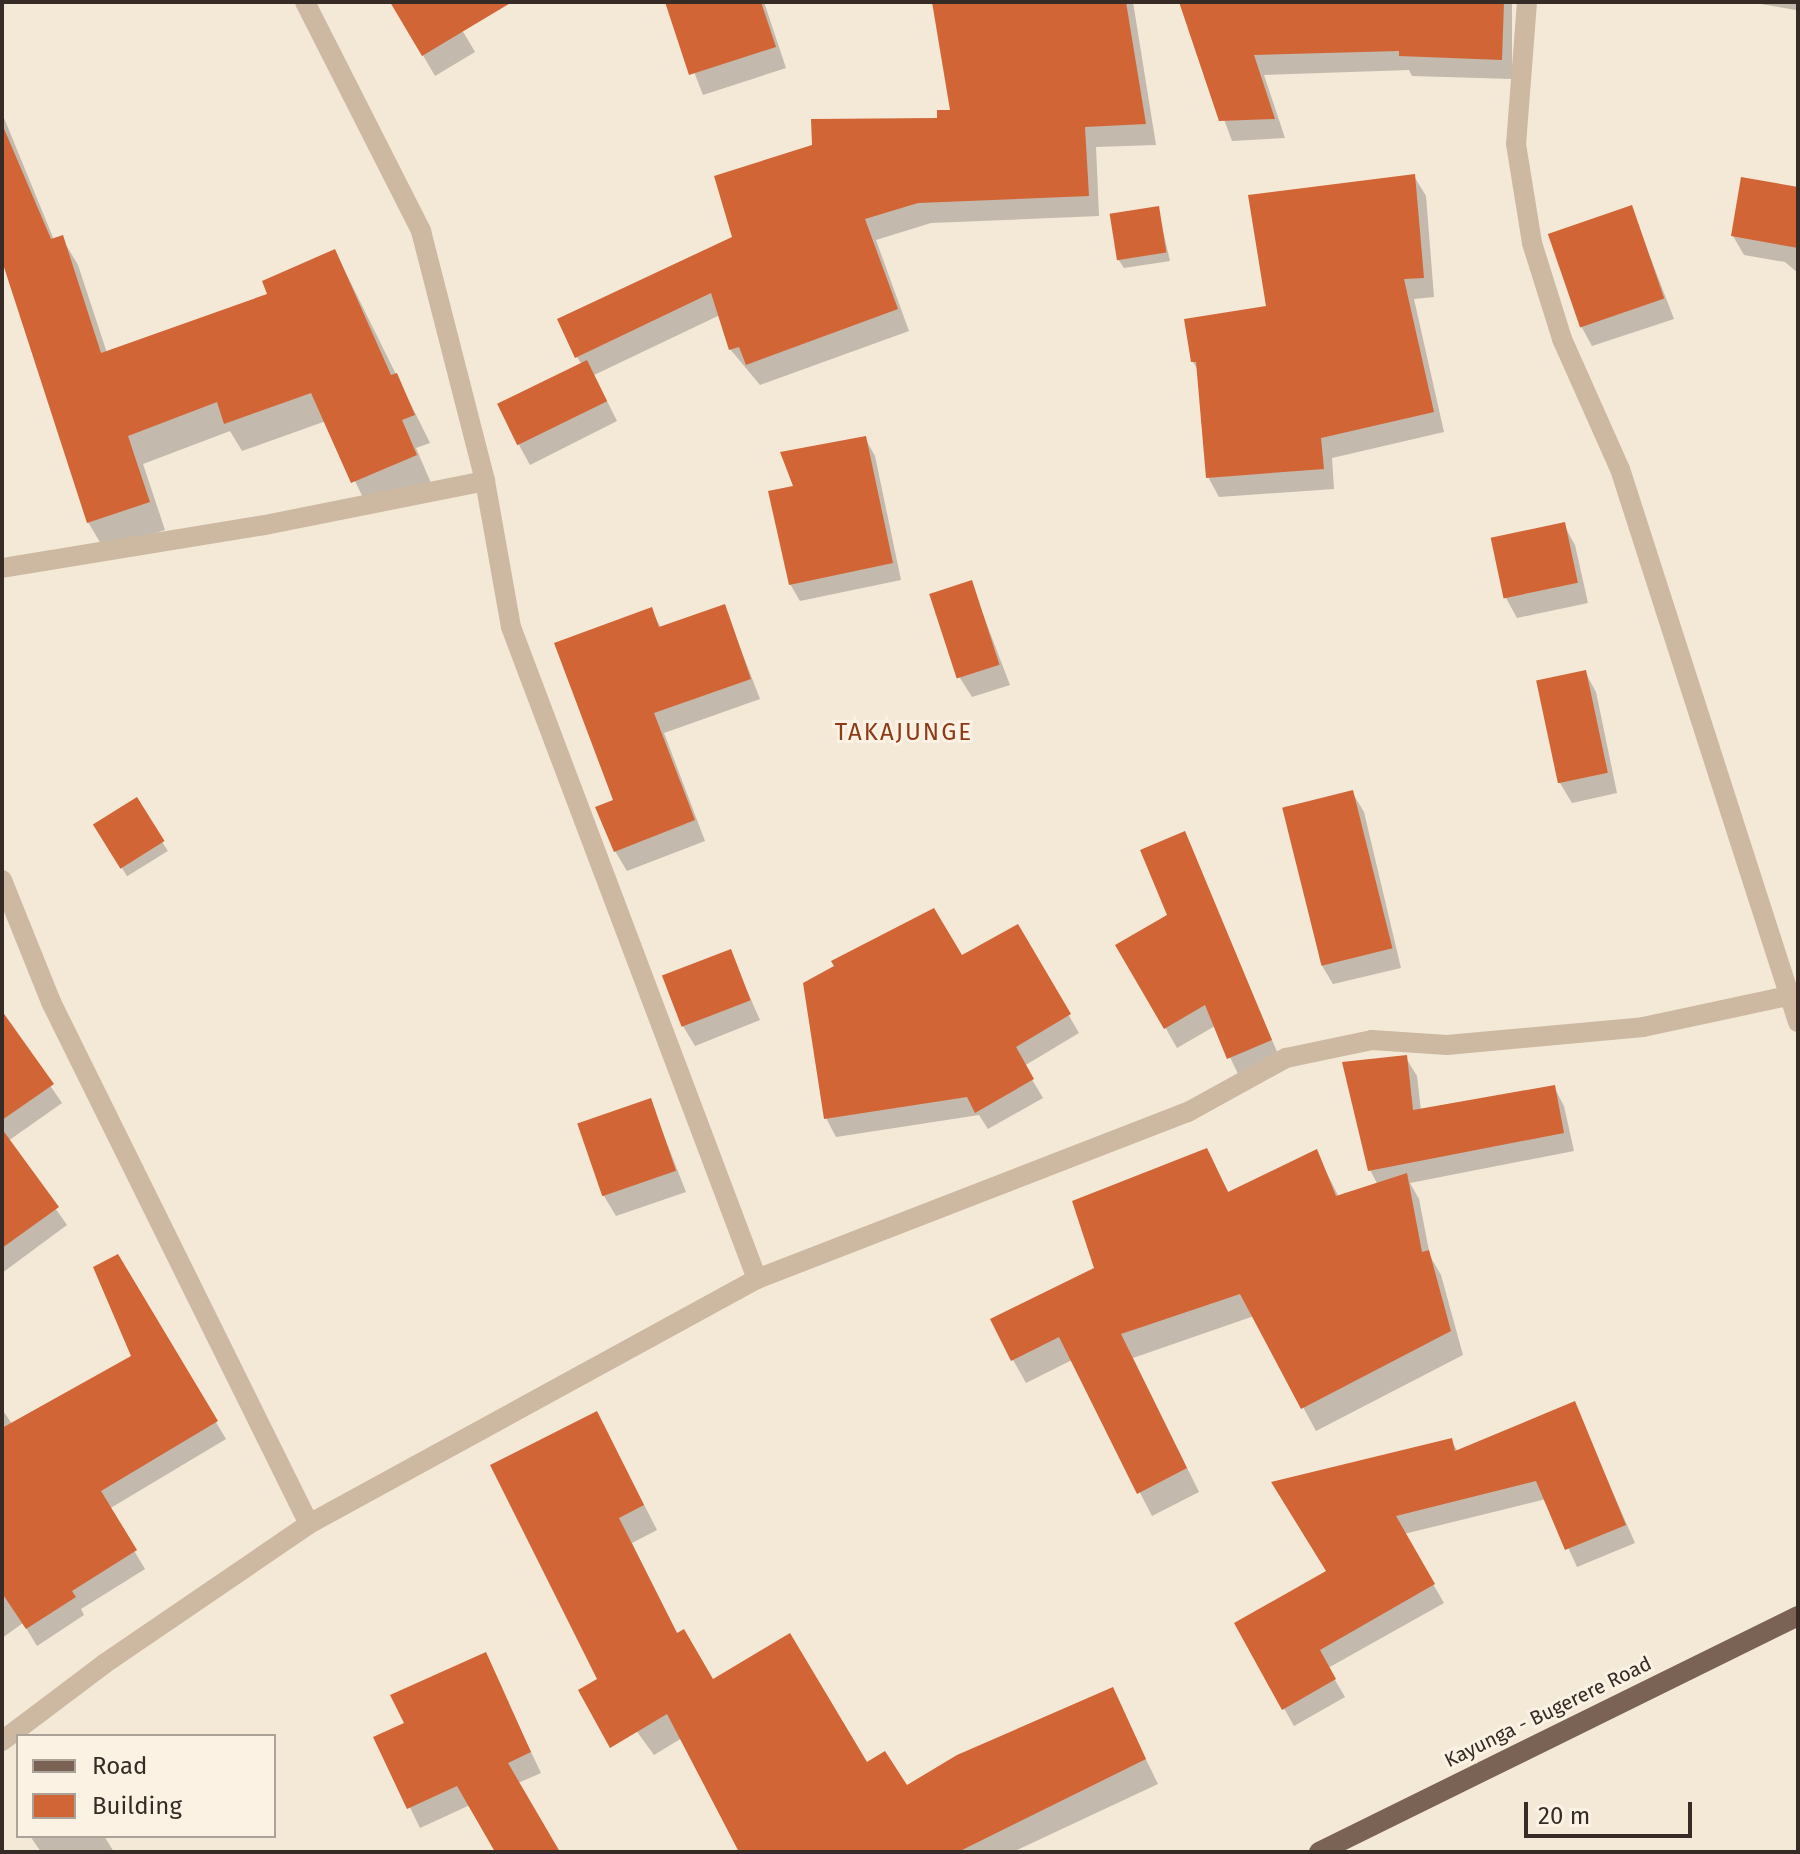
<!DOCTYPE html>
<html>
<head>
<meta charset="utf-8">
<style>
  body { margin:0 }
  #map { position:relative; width:1800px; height:1854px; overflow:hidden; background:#f4e8d7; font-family:"Fira Sans",sans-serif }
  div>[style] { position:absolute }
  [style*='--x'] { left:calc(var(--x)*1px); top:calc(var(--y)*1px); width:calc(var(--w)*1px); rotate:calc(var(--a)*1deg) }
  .shadow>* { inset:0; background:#0003; transform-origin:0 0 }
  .building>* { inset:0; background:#d26536; transform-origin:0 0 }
  .street>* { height:20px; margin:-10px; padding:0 10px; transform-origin:10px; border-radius:10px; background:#cdb8a2 }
  .primary>* { height:20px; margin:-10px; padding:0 10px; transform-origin:10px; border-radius:10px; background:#7a6355 }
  span { translate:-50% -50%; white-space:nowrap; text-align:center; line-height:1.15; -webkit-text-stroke:6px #fbf2e4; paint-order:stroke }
  .street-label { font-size:20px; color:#362c25 }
  .quarter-label { font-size:24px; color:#8d3a16; letter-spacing:2px }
  .frame { position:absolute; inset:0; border:4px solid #362c25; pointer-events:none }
  .legend { position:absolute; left:16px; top:1734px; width:260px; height:104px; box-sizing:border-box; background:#fbf2e4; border:2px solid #aca398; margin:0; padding:10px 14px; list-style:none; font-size:24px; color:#362c25 }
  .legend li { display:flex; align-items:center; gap:16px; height:40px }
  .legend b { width:40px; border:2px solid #aca398 }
  .scale { position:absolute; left:1524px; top:1802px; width:168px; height:36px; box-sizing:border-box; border:4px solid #362c25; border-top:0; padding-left:10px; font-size:24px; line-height:28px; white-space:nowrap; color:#362c25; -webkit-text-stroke:6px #fbf2e4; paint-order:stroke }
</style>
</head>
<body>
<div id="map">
  <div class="shadow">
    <i style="clip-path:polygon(392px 2px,498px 2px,458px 23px,475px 52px,435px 76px)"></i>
    <i style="clip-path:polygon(667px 2px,764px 2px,786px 68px,703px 95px)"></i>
    <i style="clip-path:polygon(934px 2px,1133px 2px,1156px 145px,1096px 147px,1099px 216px,931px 223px,876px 240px,909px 331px,760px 385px,730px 349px,720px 315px,594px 375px,617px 421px,530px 465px,519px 445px,582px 365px,577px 357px,735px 238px,953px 112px)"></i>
    <i style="clip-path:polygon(1181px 2px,1512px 2px,1512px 79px,1412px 76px,1409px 70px,1264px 75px,1285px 138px,1232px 141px)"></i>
    <i style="clip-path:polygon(1749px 2px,1798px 2px,1796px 10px)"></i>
    <i style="clip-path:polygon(2px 113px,54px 240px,62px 238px,78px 265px,107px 353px,270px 295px,335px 251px,430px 443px,416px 448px,431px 483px,369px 510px,326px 421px,242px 451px,230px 431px,143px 464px,165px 530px,104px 549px,88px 522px,2px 255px)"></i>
    <i style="clip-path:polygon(1414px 176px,1426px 196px,1434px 297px,1414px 299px,1444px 432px,1332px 458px,1334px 489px,1219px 497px,1208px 477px,1199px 372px,1193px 362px,1269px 308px)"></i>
    <i style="clip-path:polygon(1798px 189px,1798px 273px,1785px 262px,1744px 255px,1733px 236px)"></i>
    <i style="clip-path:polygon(1631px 207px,1674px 319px,1592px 346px,1581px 326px)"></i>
    <i style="clip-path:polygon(1158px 208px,1170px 261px,1124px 268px,1118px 259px)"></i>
    <i style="clip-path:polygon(865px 438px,875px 456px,901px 580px,800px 601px,790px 584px,796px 488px)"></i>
    <i style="clip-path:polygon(1564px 525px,1575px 545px,1588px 603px,1517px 618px,1506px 598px)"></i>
    <i style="clip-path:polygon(971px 583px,1010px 685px,972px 697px,960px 678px)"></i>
    <i style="clip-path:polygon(724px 606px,760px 699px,664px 733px,705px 841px,627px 871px,615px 851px,615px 801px,651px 610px,661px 628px)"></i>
    <i style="clip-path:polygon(1585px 672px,1596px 692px,1617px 793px,1572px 803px,1560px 783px)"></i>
    <i style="clip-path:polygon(1352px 792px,1364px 812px,1401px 968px,1333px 984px,1321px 964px,1284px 807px)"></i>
    <i style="left:136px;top:800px;width:60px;height:48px;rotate:58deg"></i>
    <i style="clip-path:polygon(1184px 833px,1281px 1061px,1240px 1078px,1215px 1026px,1177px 1048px,1118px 945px,1170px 916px)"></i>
    <i style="clip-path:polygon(1017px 926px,1079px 1033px,1024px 1066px,1043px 1098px,988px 1129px,979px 1115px,836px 1137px,826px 1118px,962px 958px)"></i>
    <i style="clip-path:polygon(730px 952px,760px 1020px,695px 1046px,683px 1026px)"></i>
    <i style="clip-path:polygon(9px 1025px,62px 1103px,8px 1141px,67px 1225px,2px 1273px,2px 1030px)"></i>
    <i style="clip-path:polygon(1406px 1058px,1417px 1076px,1421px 1111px,1554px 1087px,1564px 1106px,1574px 1151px,1410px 1183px,1419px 1199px,1430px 1256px,1441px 1275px,1463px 1355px,1316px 1431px,1254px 1316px,1133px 1358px,1199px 1492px,1152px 1516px,1072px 1360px,1026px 1383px,1013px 1360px,1206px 1151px,1229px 1193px,1316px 1152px,1339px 1197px,1378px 1185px,1370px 1170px)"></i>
    <i style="clip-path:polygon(650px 1100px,686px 1192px,616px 1216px,604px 1196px)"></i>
    <i style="clip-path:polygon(117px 1256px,226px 1439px,109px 1509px,145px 1569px,81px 1609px,84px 1615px,37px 1646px,23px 1623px,2px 1638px,2px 1409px,12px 1424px,133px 1356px)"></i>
    <i style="clip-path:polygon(1574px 1404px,1635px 1543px,1577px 1567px,1546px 1499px,1404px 1534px,1444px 1603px,1328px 1668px,1345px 1697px,1294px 1726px,1236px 1624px,1328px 1572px,1451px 1440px,1458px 1452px)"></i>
    <i style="clip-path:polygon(610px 1438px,657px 1530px,632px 1543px,678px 1635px,712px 1682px,906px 1788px,1112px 1690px,1158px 1784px,1013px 1852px,739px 1852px,682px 1738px,654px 1755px,606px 1689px)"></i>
    <i style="clip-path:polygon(485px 1655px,541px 1773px,518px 1783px,558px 1852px,497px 1852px,470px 1805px,420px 1828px,376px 1738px,406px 1724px)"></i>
    <i style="clip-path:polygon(30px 1836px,104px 1836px,114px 1852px,41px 1852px)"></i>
  </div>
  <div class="building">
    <i style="clip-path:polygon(390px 2px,512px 2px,422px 56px)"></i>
    <i style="clip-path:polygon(665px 2px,761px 2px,776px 47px,689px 75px)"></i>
    <i style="clip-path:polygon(932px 2px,1126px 2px,1146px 124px,1085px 127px,1089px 196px,918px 203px,865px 219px,898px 309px,746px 365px,739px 347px,729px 350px,711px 293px,575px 358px,557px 319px,732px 237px,714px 176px,812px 145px,811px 119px,937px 118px,937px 110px,950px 110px)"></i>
    <i style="clip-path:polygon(1179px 2px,1504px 2px,1502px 60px,1399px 56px,1399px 51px,1254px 55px,1275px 119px,1219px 121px)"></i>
    <i style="clip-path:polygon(2px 124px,51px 239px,63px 235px,101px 353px,267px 294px,262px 281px,335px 249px,391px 375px,397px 373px,415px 415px,402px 420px,417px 455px,351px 483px,311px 393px,224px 424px,217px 402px,128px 436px,150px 502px,87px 523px,2px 261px)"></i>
    <i style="clip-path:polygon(1415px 174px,1424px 278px,1404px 279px,1434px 412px,1321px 438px,1324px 469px,1206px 478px,1196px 362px,1191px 362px,1184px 319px,1266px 306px,1248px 195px)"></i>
    <i style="clip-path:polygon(1741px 177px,1798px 187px,1798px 248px,1731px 236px)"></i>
    <i style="left:1632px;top:205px;width:99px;height:89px;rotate:71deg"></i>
    <i style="left:1159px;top:206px;width:47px;height:50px;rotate:81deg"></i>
    <i style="left:587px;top:360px;width:46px;height:100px;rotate:64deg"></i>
    <i style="clip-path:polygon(866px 436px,893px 563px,789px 585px,768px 491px,793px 486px,780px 452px)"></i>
    <i style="left:1565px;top:522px;width:62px;height:76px;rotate:78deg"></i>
    <i style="left:972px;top:580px;width:89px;height:45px;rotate:72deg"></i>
    <i style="clip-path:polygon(725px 604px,751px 679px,654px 713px,695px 820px,614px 852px,595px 807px,613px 800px,554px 643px,652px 607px,659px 627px)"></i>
    <i style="left:1586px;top:670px;width:105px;height:51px;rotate:78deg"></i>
    <i style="left:1353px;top:790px;width:163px;height:73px;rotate:76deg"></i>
    <i style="left:137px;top:797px;width:52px;height:52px;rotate:58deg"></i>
    <i style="clip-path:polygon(1185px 831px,1272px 1040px,1227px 1059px,1205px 1005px,1164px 1029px,1115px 945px,1167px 915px,1140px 850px)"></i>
    <i style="clip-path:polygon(934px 908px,962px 955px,1018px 924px,1071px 1014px,1016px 1047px,1034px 1079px,975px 1113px,967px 1097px,824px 1119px,803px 983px,834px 966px,831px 961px)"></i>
    <i style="left:731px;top:949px;width:55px;height:74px;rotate:69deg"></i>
    <i style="clip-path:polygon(2px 1011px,54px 1084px,2px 1120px)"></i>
    <i style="clip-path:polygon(1407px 1055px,1413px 1110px,1555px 1085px,1564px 1133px,1368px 1171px,1342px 1062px)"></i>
    <i style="left:651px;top:1098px;width:77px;height:78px;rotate:71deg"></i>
    <i style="clip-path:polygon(2px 1129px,59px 1207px,2px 1248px)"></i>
    <i style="clip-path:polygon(1207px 1148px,1228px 1192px,1317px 1149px,1336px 1196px,1407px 1173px,1422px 1252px,1429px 1250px,1451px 1331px,1301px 1409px,1240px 1294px,1121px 1334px,1187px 1468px,1137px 1494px,1059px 1337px,1011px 1361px,990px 1319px,1094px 1268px,1072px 1201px)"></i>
    <i style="clip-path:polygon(118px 1254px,218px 1421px,101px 1491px,137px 1550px,72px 1591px,76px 1597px,26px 1629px,2px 1593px,2px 1428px,131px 1356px,93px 1267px)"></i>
    <i style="clip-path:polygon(1575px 1401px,1626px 1525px,1565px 1550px,1536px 1481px,1396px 1516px,1435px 1584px,1320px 1650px,1336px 1679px,1282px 1710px,1234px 1623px,1326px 1571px,1271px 1482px,1452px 1438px,1455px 1451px)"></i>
    <i style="clip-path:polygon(597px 1411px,644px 1505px,619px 1518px,677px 1633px,684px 1629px,713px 1679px,790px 1633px,867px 1762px,885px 1751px,907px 1785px,957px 1755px,1113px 1687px,1146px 1759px,958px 1852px,739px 1852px,667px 1714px,610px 1748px,578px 1690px,597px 1679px,490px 1465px)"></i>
    <i style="clip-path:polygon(486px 1652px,531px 1752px,508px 1763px,560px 1852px,495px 1852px,457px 1786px,407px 1809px,373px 1737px,404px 1723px,390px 1695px)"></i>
  </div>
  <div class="street">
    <i style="--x:305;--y:2;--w:257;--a:63.1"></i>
    <i style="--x:421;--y:231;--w:258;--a:75.6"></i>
    <i style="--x:485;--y:481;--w:148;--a:79.9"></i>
    <i style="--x:511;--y:627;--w:697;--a:69.33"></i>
    <i style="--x:1527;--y:2;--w:142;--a:94.4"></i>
    <i style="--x:1516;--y:144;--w:100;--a:80.8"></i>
    <i style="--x:1532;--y:243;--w:101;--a:72.6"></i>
    <i style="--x:1562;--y:339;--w:142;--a:66"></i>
    <i style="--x:1620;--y:469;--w:581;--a:72.16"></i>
    <i style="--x:2;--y:568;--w:266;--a:-9.3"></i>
    <i style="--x:265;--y:525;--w:224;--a:-11.3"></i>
    <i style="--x:2;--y:880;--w:131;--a:68.1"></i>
    <i style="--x:51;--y:1002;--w:582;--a:63.7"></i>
    <i style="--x:2;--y:1741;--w:128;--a:-37"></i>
    <i style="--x:104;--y:1664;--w:248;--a:-34.3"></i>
    <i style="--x:309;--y:1524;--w:511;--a:-28.67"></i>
    <i style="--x:757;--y:1279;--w:462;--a:-21.2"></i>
    <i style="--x:1188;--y:1112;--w:112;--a:-28.9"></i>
    <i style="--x:1286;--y:1058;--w:88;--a:-11.8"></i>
    <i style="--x:1372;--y:1040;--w:75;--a:3.8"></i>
    <i style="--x:1447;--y:1045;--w:197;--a:-5.2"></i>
    <i style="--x:1643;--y:1027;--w:147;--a:-12.1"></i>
  </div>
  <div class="primary">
    <i style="--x:1319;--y:1852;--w:534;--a:-26.23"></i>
  </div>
  <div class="street-label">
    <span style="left:1548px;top:1712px;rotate:-26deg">Kayunga - Bugerere Road</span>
  </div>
  <div class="quarter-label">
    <span style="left:904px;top:733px">TAKAJUNGE</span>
  </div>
  <div class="frame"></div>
  <ul class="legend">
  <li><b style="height:10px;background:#7a6355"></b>Road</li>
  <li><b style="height:22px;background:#d26536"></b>Building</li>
  </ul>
  <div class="scale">20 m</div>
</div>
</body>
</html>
